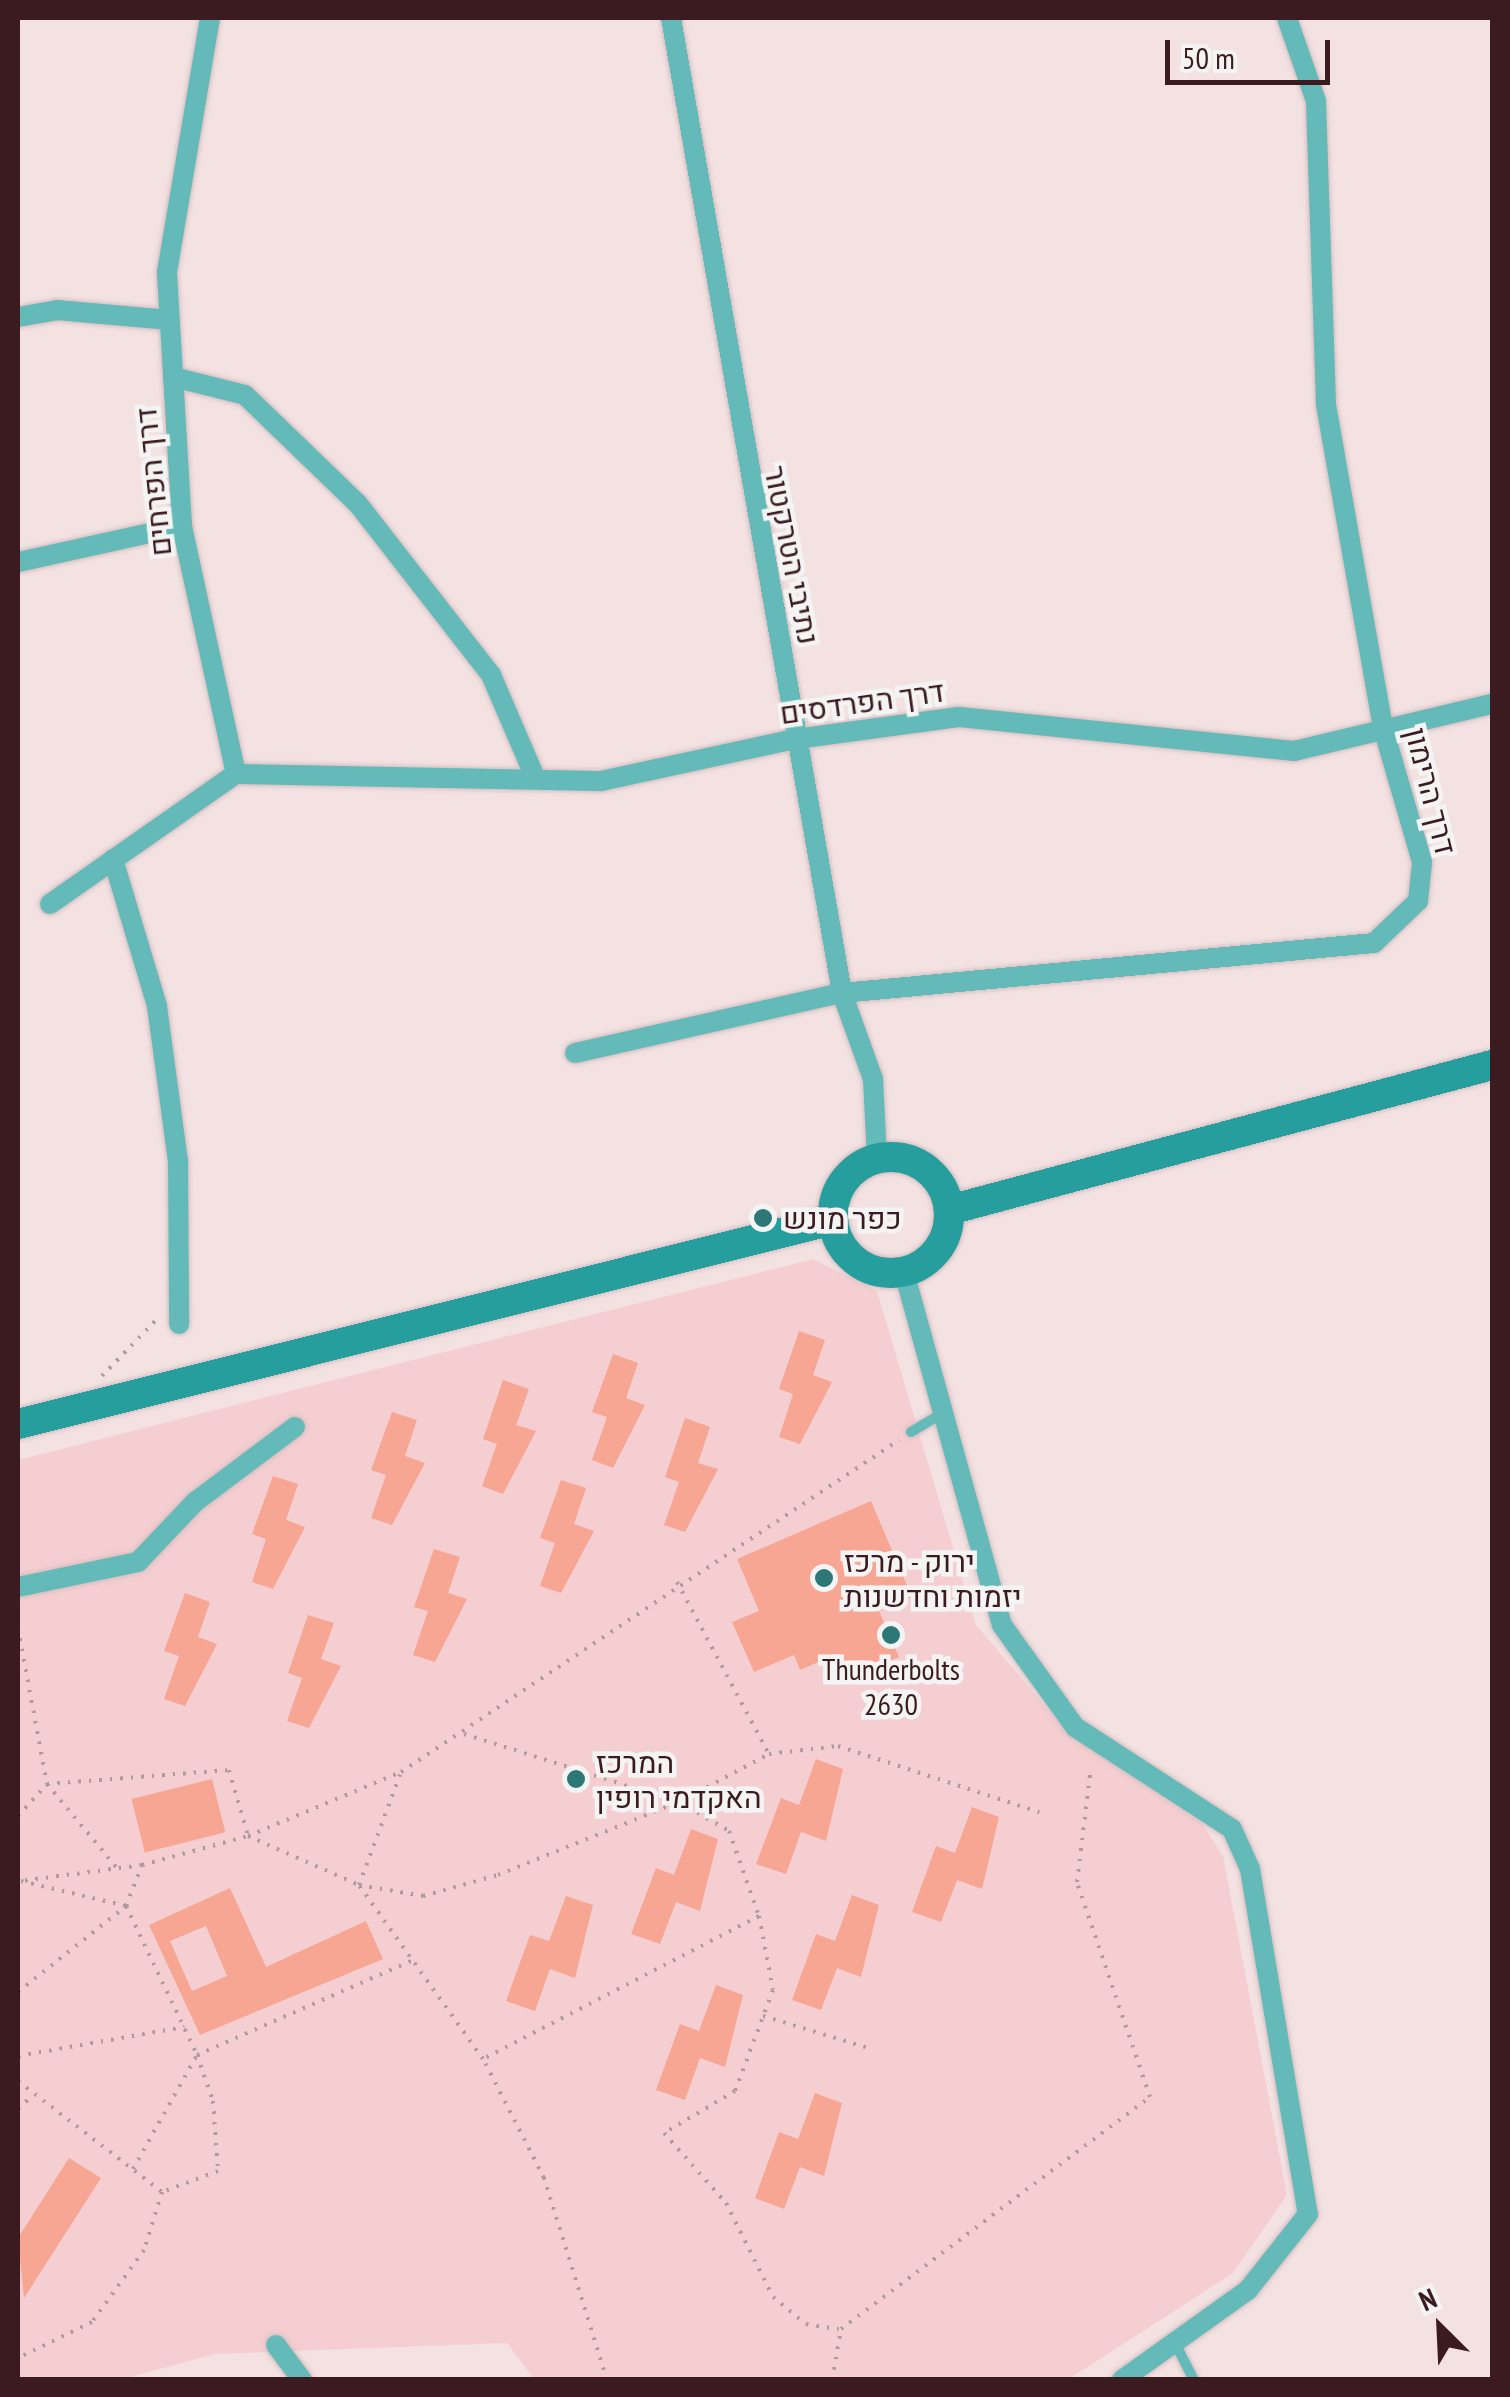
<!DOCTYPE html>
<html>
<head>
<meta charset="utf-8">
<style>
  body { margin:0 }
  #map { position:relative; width:1510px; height:2397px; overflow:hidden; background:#f4e2e3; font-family:"PT Sans Narrow",Heebo,sans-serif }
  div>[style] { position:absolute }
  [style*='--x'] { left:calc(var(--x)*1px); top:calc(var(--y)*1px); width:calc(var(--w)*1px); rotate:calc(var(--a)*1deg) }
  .built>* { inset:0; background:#f5ced1 }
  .building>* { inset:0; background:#f6a693; transform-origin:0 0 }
  .path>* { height:4px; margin-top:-2px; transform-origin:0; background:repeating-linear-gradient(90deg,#b19a9c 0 2.5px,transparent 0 10.5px) }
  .roads { filter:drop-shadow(0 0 2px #d3bec0) drop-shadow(0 0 2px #d3bec0) }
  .lane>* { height:10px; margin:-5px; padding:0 5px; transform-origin:5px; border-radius:5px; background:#64bab8 }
  .street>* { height:20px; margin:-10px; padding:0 10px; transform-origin:10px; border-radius:10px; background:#64bab8 }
  .secondary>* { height:30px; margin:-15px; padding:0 15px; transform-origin:15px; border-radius:15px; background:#259e9d }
  .secondary>.ring { margin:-15px; padding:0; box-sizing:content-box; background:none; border:30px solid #259e9d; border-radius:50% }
  .dots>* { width:28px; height:28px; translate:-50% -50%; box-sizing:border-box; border:5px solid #f4f4f4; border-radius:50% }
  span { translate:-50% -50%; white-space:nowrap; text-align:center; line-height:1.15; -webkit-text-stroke:9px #f4f4f4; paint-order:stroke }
  .street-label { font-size:30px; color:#3b1b1f }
  .poi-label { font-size:30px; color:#3b1b1f }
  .left { translate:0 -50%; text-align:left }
  .frame { position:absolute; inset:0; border:20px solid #3b1b1f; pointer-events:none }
  .north { position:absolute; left:1390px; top:2277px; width:100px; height:100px; -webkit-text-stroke:8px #f4f4f4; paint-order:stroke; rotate:336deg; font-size:28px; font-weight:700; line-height:40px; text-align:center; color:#3b1b1f }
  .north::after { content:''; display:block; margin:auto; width:35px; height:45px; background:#3b1b1f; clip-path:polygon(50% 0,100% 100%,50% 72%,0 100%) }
  .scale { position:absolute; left:1165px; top:40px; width:165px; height:45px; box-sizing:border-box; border:5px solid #3b1b1f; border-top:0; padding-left:12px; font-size:30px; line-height:35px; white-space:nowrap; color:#3b1b1f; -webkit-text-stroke:8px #f4f4f4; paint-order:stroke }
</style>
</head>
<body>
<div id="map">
  <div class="built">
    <i style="clip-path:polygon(813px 1259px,877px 1291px,976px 1625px,1069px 1734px,1202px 1823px,1223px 1856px,1287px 2195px,1233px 2273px,1069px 2379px,534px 2379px,507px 2343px,215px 2354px,122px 2379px,18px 2380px,18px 1460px)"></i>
  </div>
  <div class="building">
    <i style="clip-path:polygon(799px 1331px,825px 1340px,813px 1375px,832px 1382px,800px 1444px,779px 1437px,793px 1394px,779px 1389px)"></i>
    <i style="clip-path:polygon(613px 1354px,638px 1363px,626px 1398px,645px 1405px,613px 1468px,592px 1460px,607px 1417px,592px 1412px)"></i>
    <i style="clip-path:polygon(503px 1380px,529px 1389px,516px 1425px,536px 1431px,503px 1494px,482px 1486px,497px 1444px,483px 1439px)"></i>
    <i style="clip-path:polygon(392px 1412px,417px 1420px,405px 1456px,425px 1463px,392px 1525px,371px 1518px,386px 1475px,371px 1470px)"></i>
    <i style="clip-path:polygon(685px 1418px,710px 1427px,698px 1463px,718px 1469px,685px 1532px,664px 1525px,679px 1482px,665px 1477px)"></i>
    <i style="clip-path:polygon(273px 1476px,298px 1484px,286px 1520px,305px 1527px,273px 1589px,252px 1582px,266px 1539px,252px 1534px)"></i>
    <i style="clip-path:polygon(561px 1480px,586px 1488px,574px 1524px,594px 1531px,561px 1593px,540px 1586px,555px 1543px,540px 1538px)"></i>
    <i style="clip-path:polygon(871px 1501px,912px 1597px,879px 1611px,899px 1657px,847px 1679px,837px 1654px,800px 1670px,794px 1655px,754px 1672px,732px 1622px,759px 1611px,737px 1559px)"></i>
    <i style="clip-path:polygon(434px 1549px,460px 1557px,448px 1593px,467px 1599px,435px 1662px,413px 1655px,428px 1611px,414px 1607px)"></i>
    <i style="clip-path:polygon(185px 1593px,210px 1602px,198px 1637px,217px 1644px,185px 1706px,164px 1699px,179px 1656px,164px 1651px)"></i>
    <i style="clip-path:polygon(308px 1615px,334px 1623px,321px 1659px,341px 1666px,309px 1728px,287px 1721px,302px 1678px,288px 1673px)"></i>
    <i style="clip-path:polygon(816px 1759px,843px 1769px,826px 1841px,801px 1832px,786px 1874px,756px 1864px,781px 1798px,799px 1805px)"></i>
    <i style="left:212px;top:1779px;width:55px;height:83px;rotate:76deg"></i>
    <i style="clip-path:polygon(972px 1807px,999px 1817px,982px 1889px,957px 1880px,941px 1922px,912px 1912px,936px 1846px,955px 1853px)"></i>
    <i style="clip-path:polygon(691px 1829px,718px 1839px,700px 1911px,676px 1902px,660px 1944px,631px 1934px,656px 1868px,674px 1875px)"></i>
    <i style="clip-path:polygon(evenodd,230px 1888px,266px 1967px,366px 1921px,383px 1959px,200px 2035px,149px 1925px,230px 1888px,206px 1926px,227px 1976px,192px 1991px,170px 1941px,206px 1926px)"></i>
    <i style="clip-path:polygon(852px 1895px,879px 1905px,861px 1977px,837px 1968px,821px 2010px,792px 2000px,816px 1934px,835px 1941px)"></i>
    <i style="clip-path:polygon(566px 1896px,593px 1905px,575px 1978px,550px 1969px,535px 2011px,506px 2001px,530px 1935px,549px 1941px)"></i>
    <i style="clip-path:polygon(716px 1985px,743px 1995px,725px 2067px,700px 2058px,685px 2100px,656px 2090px,680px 2024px,699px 2031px)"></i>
    <i style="clip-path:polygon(815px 2093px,842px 2103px,824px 2176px,800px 2167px,784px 2209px,755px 2198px,779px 2132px,798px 2139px)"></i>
    <i style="clip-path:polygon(69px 2158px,101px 2178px,24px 2298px,18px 2238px)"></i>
  </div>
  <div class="path">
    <i style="--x:102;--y:1376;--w:81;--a:-46"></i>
    <i style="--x:677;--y:1582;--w:195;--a:61.9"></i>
    <i style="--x:18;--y:1628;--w:159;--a:79.5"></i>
    <i style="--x:47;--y:1784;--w:183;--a:-4.4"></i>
    <i style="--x:229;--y:1770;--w:69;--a:73.9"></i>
    <i style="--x:248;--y:1836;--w:121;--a:23.8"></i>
    <i style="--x:359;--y:1885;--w:65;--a:9.8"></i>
    <i style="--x:423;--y:1896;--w:78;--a:-15.6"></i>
    <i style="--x:498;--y:1875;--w:195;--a:-22"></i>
    <i style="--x:679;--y:1802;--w:102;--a:-28.1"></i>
    <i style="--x:769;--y:1754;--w:69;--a:-6.6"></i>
    <i style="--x:838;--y:1746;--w:212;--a:18.2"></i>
    <i style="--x:464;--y:1734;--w:225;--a:17.6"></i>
    <i style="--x:679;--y:1802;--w:58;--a:30.1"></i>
    <i style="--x:729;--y:1831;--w:90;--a:70.6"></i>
    <i style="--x:759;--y:1916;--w:311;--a:152.6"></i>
    <i style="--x:18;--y:1816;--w:43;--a:-47.8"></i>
    <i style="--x:47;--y:1784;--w:109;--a:50.2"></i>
    <i style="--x:142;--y:1865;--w:122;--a:172.5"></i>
    <i style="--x:21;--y:1881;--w:108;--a:13.4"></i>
    <i style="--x:126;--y:1906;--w:165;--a:64.5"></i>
    <i style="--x:197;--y:2055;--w:49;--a:70.8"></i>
    <i style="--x:213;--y:2101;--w:70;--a:85.9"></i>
    <i style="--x:218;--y:2171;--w:60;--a:159.4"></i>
    <i style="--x:759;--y:1916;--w:75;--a:79.3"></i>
    <i style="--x:773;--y:1990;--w:108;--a:110.6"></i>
    <i style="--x:735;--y:2091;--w:82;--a:149.4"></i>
    <i style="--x:664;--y:2133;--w:94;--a:48.5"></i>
    <i style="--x:726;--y:2203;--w:105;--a:63.4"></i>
    <i style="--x:773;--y:2297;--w:43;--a:39.3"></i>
    <i style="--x:806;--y:2324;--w:33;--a:9"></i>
    <i style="--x:18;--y:1992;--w:138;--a:-38.5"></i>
    <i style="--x:126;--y:1906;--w:44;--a:-68.7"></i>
    <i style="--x:142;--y:1865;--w:110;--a:-15.3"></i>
    <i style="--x:248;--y:1836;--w:166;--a:-22.7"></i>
    <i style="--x:763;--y:2016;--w:110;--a:16.9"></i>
    <i style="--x:18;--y:2056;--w:169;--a:-9.9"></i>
    <i style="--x:18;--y:2081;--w:182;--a:37.6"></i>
    <i style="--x:162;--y:2192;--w:61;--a:107.2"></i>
    <i style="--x:144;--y:2250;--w:89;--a:125.8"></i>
    <i style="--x:92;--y:2322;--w:82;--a:154.1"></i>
    <i style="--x:18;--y:2109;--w:18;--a:-43"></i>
    <i style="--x:133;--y:2169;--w:131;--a:-60.7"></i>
    <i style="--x:197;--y:2055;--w:234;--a:-23.7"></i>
    <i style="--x:18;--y:2377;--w:3;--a:72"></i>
    <i style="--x:607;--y:2380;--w:212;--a:-107.3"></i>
    <i style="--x:544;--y:2178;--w:134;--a:-117.1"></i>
    <i style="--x:483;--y:2059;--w:214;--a:-125.5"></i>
    <i style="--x:359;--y:1885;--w:121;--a:-69.6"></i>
    <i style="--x:401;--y:1772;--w:599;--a:-33.69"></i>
    <i style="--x:832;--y:2380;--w:52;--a:-80"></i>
    <i style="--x:841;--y:2329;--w:386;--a:-36.9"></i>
    <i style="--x:1150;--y:2097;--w:227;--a:-108.8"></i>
    <i style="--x:1077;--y:1882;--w:109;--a:-83.1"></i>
  </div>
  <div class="roads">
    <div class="lane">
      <i style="--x:911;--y:1432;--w:39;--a:-31"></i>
      <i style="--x:1176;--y:2345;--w:39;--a:63"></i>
    </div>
    <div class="street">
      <i style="--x:671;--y:18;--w:990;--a:80.05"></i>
      <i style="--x:842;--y:993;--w:91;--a:70.2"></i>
      <i style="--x:873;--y:1079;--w:80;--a:87.1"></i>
      <i style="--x:18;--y:317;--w:40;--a:-10"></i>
      <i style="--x:57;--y:310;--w:113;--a:5.1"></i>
      <i style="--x:173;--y:377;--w:74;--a:14"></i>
      <i style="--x:245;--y:395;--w:157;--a:44"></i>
      <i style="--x:358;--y:504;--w:217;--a:52.1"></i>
      <i style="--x:491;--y:675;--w:111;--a:66.7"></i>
      <i style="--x:18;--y:562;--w:168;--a:-12.4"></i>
      <i style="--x:236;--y:774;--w:365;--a:1.1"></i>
      <i style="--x:601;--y:781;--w:199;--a:-12.2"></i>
      <i style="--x:796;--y:739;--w:164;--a:-7.7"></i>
      <i style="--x:959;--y:717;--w:337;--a:5.8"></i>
      <i style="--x:1294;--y:751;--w:204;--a:-13.4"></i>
      <i style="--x:113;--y:859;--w:153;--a:73.3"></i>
      <i style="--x:157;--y:1006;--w:156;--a:82.3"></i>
      <i style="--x:178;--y:1161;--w:163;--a:89.6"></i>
      <i style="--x:50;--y:904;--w:227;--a:-35"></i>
      <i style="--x:236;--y:774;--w:254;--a:-102.3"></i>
      <i style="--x:182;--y:526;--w:254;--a:-93.4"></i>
      <i style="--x:167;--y:272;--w:258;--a:-80.4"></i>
      <i style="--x:575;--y:1053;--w:274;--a:-12.7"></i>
      <i style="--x:842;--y:993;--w:534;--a:-5.37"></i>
      <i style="--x:1374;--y:943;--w:61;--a:-43.7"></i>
      <i style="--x:1418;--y:901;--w:39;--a:-84"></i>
      <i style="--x:1422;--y:862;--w:140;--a:-106.2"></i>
      <i style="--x:1383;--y:728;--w:329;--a:-100"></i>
      <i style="--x:1326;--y:404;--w:303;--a:-91.9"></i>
      <i style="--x:1316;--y:101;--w:88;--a:-109.3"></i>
      <i style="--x:904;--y:1272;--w:366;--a:74.5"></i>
      <i style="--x:1002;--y:1625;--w:125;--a:54.4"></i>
      <i style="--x:1075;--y:1727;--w:187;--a:33"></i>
      <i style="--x:1232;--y:1829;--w:44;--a:65.8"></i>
      <i style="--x:1250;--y:1869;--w:350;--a:80.5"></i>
      <i style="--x:1308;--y:2214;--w:97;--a:128.3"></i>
      <i style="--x:1248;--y:2290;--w:155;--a:144.5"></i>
      <i style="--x:18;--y:1587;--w:123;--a:-11.8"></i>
      <i style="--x:138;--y:1562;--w:83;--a:-46.5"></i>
      <i style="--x:195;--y:1502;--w:125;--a:-36.9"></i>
      <i style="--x:276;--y:2345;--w:44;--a:53.4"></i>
    </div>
    <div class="secondary">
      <i class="ring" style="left:833px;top:1157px;width:86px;height:86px"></i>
      <i style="--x:949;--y:1210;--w:562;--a:-14.95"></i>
      <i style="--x:18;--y:1424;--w:840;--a:-14.05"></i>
    </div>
  </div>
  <div class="dots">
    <i style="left:763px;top:1218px;background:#2d7776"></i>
    <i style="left:824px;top:1578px;background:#2d7776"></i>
    <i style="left:891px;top:1635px;background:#2d7776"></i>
    <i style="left:576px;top:1779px;background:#2d7776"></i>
  </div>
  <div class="street-label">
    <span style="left:153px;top:482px;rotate:-96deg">דרך הפרחים</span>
    <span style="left:792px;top:555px;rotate:79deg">נתיבי הטרקטור</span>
    <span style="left:862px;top:702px;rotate:-8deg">דרך הפרדסים</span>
    <span style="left:1431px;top:791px;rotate:76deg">דרך הרימון</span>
  </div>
  <div class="poi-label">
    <span class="left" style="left:783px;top:1218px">כפר מונש</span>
    <span class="left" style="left:844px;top:1578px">ירוק - מרכז<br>יזמות וחדשנות</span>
    <span style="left:891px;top:1686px">Thunderbolts<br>2630</span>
    <span class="left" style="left:596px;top:1779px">המרכז<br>האקדמי רופין</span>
  </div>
  <div class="frame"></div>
  <div class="north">N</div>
  <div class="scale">50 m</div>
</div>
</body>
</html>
